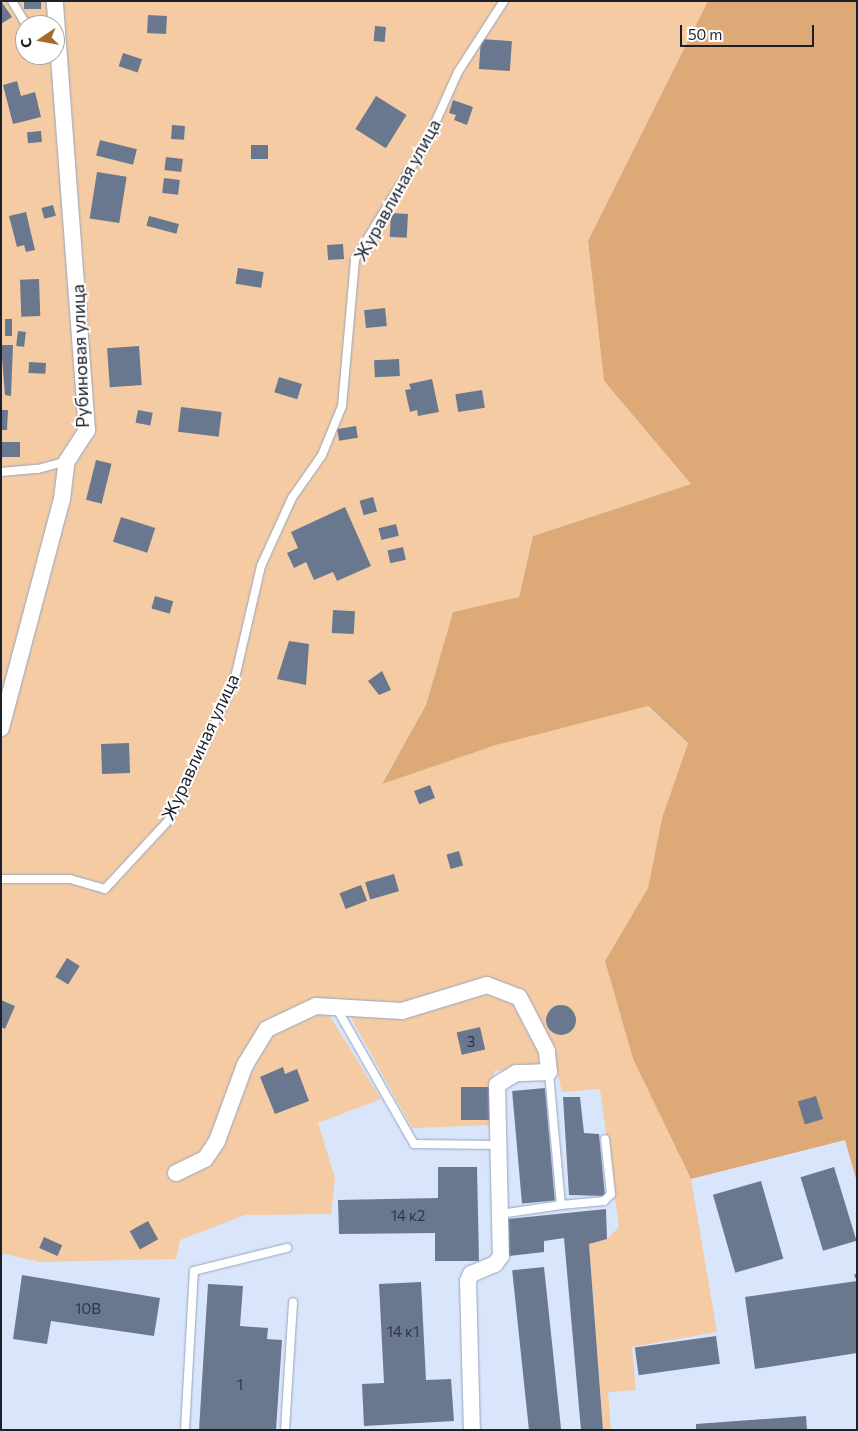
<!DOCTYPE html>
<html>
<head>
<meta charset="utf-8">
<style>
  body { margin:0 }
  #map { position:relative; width:858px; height:1431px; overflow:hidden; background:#d9e5fb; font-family:Commissioner,sans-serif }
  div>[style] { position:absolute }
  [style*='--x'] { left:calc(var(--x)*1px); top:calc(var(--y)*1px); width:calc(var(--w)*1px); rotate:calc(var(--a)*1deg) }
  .green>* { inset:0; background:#f5cba3 }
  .forest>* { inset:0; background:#da7 }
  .building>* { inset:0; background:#6a788f; transform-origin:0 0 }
  .round { border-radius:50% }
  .roads { filter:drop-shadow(0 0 1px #96a5be) drop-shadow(0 0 1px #96a5be) }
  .service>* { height:8px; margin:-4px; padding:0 4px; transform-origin:4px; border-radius:4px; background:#fff }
  .minor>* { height:16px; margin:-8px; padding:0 8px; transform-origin:8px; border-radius:8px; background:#fff }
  span { translate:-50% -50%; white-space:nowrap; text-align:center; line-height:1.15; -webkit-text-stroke:4px #fff; paint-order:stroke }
  .number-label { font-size:15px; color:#2f3643 }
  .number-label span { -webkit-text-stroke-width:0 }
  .street-label { font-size:18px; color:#1b202a }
  .frame { position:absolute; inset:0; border:2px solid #1b202a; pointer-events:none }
  .north { position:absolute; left:15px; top:15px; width:50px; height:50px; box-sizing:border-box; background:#fff; border:1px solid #a4a6aa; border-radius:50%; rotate:258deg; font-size:14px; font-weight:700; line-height:20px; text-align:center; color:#1b202a }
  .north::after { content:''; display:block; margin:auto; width:18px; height:22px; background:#a56b2b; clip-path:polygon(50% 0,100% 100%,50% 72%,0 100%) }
  .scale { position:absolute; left:680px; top:25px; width:134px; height:22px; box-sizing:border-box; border:2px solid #1b202a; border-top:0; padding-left:6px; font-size:15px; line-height:18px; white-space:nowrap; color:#1b202a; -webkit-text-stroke:4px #fff; paint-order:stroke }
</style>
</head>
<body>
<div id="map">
  <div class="green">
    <i style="clip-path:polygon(evenodd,1px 1px,708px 1px,588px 241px,604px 381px,691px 484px,533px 536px,519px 597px,453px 612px,426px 705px,382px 783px,496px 745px,647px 706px,688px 743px,662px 818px,648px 888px,605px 961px,633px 1059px,691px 1179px,717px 1332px,632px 1347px,636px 1390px,608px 1392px,611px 1430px,603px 1430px,589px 1244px,607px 1239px,619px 1227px,600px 1089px,562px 1092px,552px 1048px,501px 983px,404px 1005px,330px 998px,328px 1013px,381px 1099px,318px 1123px,335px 1178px,331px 1214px,245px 1215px,180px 1240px,176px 1259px,40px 1262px,1px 1253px,1px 1px,25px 25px,55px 25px,55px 55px,25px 55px,25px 25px)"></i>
    <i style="clip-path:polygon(485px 992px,517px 1004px,542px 1059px,538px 1066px,494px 1071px,494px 1125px,412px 1128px,349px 1014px)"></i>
  </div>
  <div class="forest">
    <i style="clip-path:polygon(708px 1px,857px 1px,857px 1182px,845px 1140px,691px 1179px,633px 1059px,605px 961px,648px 888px,662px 818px,688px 743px,648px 706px,496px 745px,382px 784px,426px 705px,453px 612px,519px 597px,533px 536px,691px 484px,604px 381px,588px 241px)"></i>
  </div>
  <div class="building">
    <i style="clip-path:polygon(1px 1px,12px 17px,1px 24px)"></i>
    <i style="left:24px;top:1px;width:17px;height:8px"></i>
    <i style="left:148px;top:15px;width:19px;height:18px;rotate:3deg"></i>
    <i style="left:375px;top:26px;width:11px;height:15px;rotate:5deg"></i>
    <i style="left:481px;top:39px;width:31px;height:30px;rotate:4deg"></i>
    <i style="left:123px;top:53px;width:20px;height:14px;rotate:18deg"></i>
    <i style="clip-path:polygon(17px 81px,21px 96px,35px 92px,41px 117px,13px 124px,3px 85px)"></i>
    <i style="left:376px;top:96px;width:36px;height:39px;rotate:32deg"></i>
    <i style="clip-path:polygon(453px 100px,473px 107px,467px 125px,454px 120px,456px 115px,449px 113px)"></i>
    <i style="left:172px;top:125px;width:13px;height:14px;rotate:4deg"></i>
    <i style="left:41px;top:131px;width:11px;height:14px;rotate:85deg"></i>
    <i style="left:100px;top:140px;width:38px;height:16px;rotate:14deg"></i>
    <i style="left:251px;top:145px;width:17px;height:14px"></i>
    <i style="left:166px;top:157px;width:17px;height:13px;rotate:7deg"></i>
    <i style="left:97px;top:172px;width:30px;height:47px;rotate:9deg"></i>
    <i style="left:164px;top:178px;width:16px;height:15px;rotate:7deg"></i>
    <i style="left:53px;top:205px;width:11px;height:12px;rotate:75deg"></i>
    <i style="clip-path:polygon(26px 212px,35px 250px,26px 252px,24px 245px,17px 247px,9px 216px)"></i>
    <i style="left:391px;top:213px;width:17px;height:24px;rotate:3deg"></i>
    <i style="left:149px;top:216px;width:31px;height:10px;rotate:15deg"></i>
    <i style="left:343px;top:244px;width:15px;height:16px;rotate:86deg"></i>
    <i style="left:238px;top:268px;width:26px;height:16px;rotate:9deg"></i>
    <i style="left:39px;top:279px;width:37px;height:19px;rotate:88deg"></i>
    <i style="left:385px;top:308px;width:18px;height:21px;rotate:84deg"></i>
    <i style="left:5px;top:319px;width:7px;height:17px"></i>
    <i style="left:18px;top:331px;width:8px;height:15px;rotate:7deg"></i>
    <i style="clip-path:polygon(1px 345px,13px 345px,11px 396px,5px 395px)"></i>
    <i style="left:139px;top:346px;width:39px;height:32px;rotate:86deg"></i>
    <i style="left:399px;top:359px;width:17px;height:25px;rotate:87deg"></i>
    <i style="left:29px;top:362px;width:17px;height:11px;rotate:3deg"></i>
    <i style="left:279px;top:377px;width:24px;height:16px;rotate:17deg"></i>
    <i style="clip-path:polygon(432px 379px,439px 412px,418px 416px,417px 410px,410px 412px,405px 390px,411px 389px,409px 384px)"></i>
    <i style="left:482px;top:390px;width:18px;height:27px;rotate:81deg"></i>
    <i style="left:181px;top:407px;width:41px;height:25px;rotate:7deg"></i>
    <i style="clip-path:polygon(1px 410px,8px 410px,7px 430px,1px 430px)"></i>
    <i style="left:138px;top:410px;width:15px;height:13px;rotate:11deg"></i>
    <i style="left:356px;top:426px;width:12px;height:19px;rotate:81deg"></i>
    <i style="left:1px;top:442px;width:19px;height:15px"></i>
    <i style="left:96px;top:460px;width:16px;height:41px;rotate:14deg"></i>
    <i style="left:373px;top:497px;width:15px;height:14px;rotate:74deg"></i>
    <i style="clip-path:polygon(345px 507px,371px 566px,337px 581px,333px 572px,314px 580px,306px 562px,294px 568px,287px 553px,298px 548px,291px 532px)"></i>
    <i style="left:121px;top:517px;width:36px;height:26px;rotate:18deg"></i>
    <i style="left:396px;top:524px;width:12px;height:18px;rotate:76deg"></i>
    <i style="left:403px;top:547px;width:13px;height:16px;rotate:77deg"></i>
    <i style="left:155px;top:596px;width:19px;height:13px;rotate:16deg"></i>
    <i style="left:333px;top:610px;width:22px;height:23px;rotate:3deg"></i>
    <i style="clip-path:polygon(289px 641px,309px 644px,306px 685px,277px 679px)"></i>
    <i style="clip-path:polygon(382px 671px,391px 690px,379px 695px,368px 681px)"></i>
    <i style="left:129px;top:743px;width:30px;height:28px;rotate:88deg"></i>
    <i style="left:430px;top:785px;width:14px;height:17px;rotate:69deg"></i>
    <i style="left:459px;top:851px;width:15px;height:13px;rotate:74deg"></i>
    <i style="left:394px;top:874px;width:18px;height:30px;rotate:74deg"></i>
    <i style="left:361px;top:885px;width:17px;height:23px;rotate:69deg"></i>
    <i style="left:67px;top:958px;width:15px;height:22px;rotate:32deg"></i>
    <i style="clip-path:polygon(1px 1000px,15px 1006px,5px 1029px,1px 1027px)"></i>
    <i class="round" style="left:546px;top:1005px;width:30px;height:30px"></i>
    <i style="left:480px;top:1027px;width:23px;height:24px;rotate:77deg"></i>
    <i style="clip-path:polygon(283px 1067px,285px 1074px,297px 1069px,309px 1101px,275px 1114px,260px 1077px)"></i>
    <i style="left:461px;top:1087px;width:29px;height:33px"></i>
    <i style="left:545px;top:1088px;width:113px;height:33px;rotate:85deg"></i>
    <i style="left:816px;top:1096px;width:24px;height:19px;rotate:73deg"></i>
    <i style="clip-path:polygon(563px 1097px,580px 1097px,584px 1133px,599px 1134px,605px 1196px,569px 1195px)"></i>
    <i style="clip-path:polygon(438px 1167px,477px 1167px,479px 1261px,435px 1261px,435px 1233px,339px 1234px,338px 1200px,438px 1198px)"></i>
    <i style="left:834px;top:1167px;width:77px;height:35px;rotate:73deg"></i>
    <i style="left:761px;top:1181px;width:81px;height:50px;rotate:74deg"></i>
    <i style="clip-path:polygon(606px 1209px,607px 1239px,589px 1244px,603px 1430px,581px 1430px,564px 1238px,544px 1241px,544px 1252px,509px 1256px,508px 1219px)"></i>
    <i style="left:148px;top:1221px;width:21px;height:21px;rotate:61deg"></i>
    <i style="left:44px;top:1237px;width:20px;height:12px;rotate:24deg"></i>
    <i style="left:544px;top:1267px;width:164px;height:32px;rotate:84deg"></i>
    <i style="clip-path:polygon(857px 1273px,857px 1353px,755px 1369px,745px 1297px,857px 1281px,854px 1275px)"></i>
    <i style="clip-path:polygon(22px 1275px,160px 1298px,154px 1336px,51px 1321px,47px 1344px,13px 1339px)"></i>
    <i style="clip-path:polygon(421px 1282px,426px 1380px,451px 1379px,454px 1421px,364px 1426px,362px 1384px,384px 1383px,379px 1284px)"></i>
    <i style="clip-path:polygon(208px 1284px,243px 1286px,240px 1326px,268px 1328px,267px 1339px,282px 1340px,276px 1430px,199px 1430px)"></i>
    <i style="left:716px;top:1336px;width:28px;height:82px;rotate:82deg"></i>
    <i style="clip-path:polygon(806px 1416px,807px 1430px,696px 1430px,696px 1424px)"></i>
  </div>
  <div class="roads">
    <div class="service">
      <i style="--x:12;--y:1;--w:23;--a:59"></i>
      <i style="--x:24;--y:21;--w:8;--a:30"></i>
      <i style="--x:1;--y:472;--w:37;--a:-5"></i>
      <i style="--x:38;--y:469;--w:30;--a:-15"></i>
      <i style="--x:1;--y:879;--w:69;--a:0"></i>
      <i style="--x:70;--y:879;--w:36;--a:16"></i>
      <i style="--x:105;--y:889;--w:94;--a:-47.2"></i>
      <i style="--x:169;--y:820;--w:153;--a:-64.8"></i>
      <i style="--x:234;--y:682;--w:119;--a:-76.9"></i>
      <i style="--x:261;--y:566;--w:75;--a:-65.5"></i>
      <i style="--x:292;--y:498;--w:52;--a:-55.1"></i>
      <i style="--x:322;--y:455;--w:53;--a:-67.8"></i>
      <i style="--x:342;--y:406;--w:148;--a:-84.9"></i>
      <i style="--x:355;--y:259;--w:138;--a:-58.6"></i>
      <i style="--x:427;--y:141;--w:76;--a:-65.8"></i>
      <i style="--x:458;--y:72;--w:85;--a:-57.1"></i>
      <i style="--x:337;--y:1009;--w:155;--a:60.3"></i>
      <i style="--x:414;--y:1144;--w:83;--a:0.7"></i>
      <i style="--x:561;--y:1205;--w:43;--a:-5.3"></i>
      <i style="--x:604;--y:1201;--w:10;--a:-45"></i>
      <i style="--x:611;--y:1194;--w:55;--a:-96.2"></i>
      <i style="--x:500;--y:1214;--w:62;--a:-8.4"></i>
      <i style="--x:561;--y:1205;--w:134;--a:-95.2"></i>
      <i style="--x:185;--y:1430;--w:159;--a:-86.8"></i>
      <i style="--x:194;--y:1271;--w:96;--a:-13.9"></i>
      <i style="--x:285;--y:1430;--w:128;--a:-86.4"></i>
    </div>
    <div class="minor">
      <i style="--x:1;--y:728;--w:237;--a:-75.1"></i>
      <i style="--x:62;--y:499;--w:38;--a:-83"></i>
      <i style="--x:67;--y:461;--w:37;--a:-57"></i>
      <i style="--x:87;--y:430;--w:430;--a:-94.3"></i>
      <i style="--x:176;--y:1173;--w:32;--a:-26"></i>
      <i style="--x:205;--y:1159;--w:22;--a:-56"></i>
      <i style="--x:217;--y:1141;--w:81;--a:-69.8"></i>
      <i style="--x:245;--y:1065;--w:42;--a:-58.6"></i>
      <i style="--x:267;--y:1029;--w:54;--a:-25.1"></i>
      <i style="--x:316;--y:1006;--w:86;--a:3.3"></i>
      <i style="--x:402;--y:1011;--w:89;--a:-17"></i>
      <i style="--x:487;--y:985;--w:34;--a:21"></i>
      <i style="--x:519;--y:997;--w:61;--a:62.6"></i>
      <i style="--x:547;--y:1051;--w:21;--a:85"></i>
      <i style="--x:549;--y:1072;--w:33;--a:178"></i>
      <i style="--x:516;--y:1073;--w:22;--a:148"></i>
      <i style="--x:497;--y:1085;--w:171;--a:88.7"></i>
      <i style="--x:501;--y:1256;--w:10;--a:127"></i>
      <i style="--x:495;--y:1264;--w:26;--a:157"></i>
      <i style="--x:471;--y:1274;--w:8;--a:113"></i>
      <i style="--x:468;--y:1281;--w:149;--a:88.5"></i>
    </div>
  </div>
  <div class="number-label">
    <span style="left:471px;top:1042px">3</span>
    <span style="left:408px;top:1216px">14 к2</span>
    <span style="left:88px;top:1309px">10В</span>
    <span style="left:403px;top:1332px">14 к1</span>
    <span style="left:240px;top:1385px">1</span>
  </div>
  <div class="street-label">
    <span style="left:397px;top:190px;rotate:-61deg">Журавлиная улица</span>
    <span style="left:80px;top:356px;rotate:-92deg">Рубиновая улица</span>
    <span style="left:200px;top:747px;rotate:-65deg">Журавлиная улица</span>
  </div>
  <div class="frame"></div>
  <div class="north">С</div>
  <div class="scale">50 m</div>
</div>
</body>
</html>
